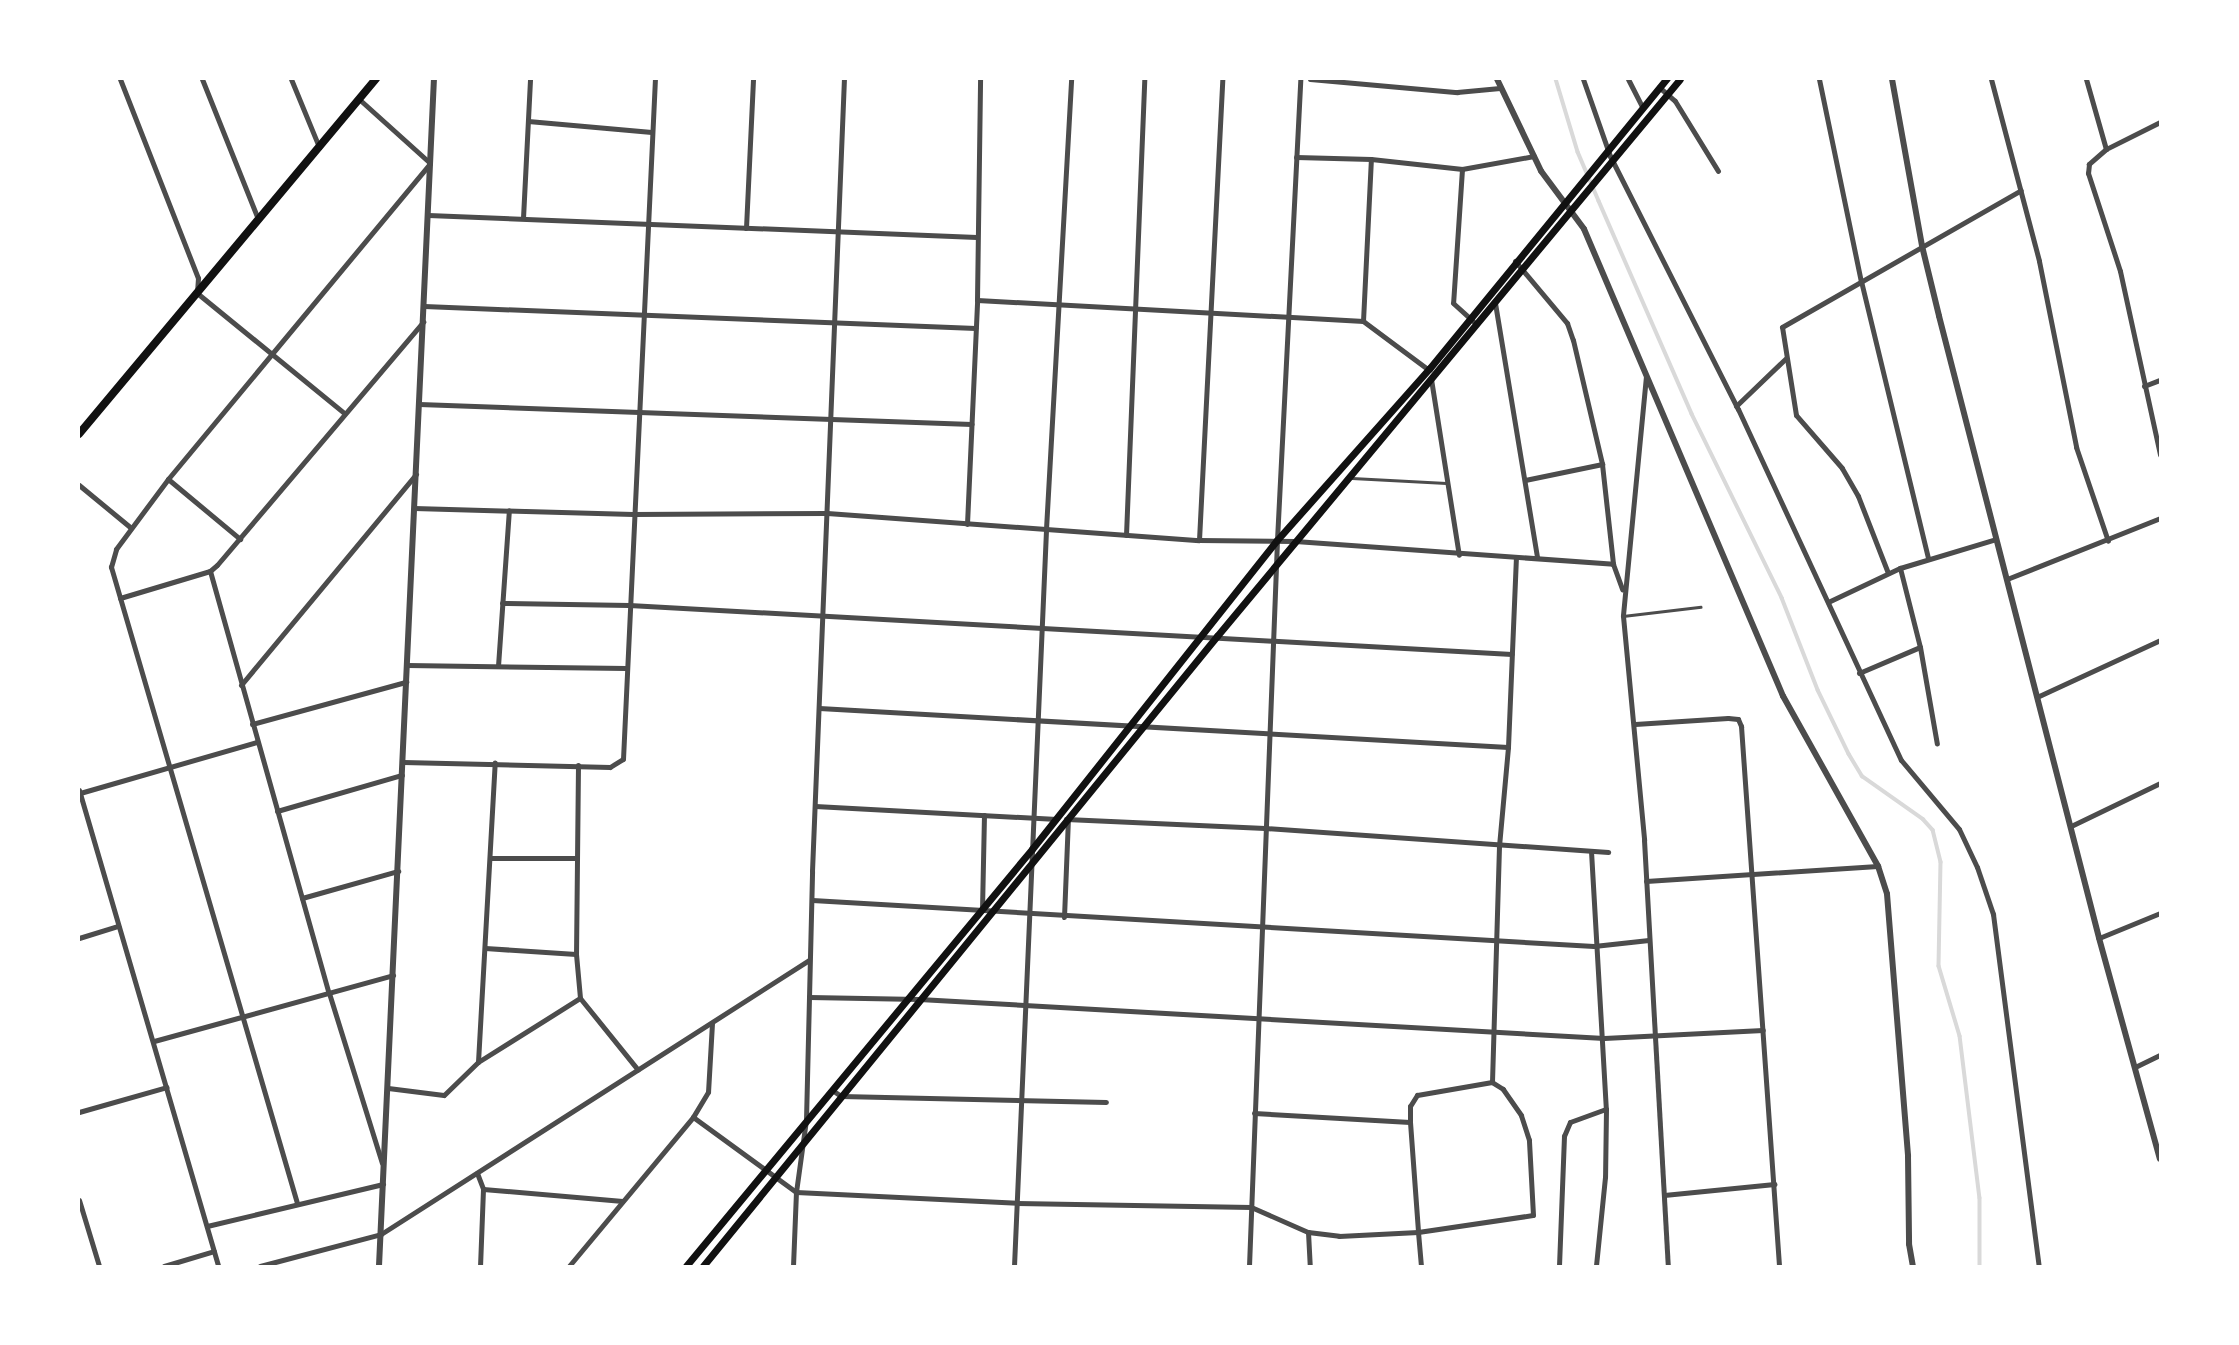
<!DOCTYPE html>
<html>
<head>
<meta charset="utf-8">
<style>
  body { margin:0 }
  #map { position:relative; width:2239px; height:1345px; overflow:hidden; background:#fff; font-family:Montserrat,sans-serif }
  div>[style] { position:absolute }
  [style*='--x'] { left:calc(var(--x)*1px); top:calc(var(--y)*1px); width:calc(var(--w)*1px); rotate:calc(var(--a)*1deg) }
  .stream>* { height:3.5px; margin:-1.75px; padding:0 1.75px; transform-origin:1.75px; border-radius:1.75px; background:#d9d9d9 }
  .service>* { height:2.5px; margin:-1.25px; padding:0 1.25px; transform-origin:1.25px; border-radius:1.25px; background:#4c4c4c }
  .minor>* { height:5px; margin:-2.5px; padding:0 2.5px; transform-origin:2.5px; border-radius:2.5px; background:#4c4c4c }
  .tertiary>* { height:6px; margin:-3px; padding:0 3px; transform-origin:3px; border-radius:3px; background:#4c4c4c }
  .secondary>* { height:7px; margin:-3.5px; padding:0 3.5px; transform-origin:3.5px; border-radius:3.5px; background:#111 }
  .primary>* { height:8px; margin:-4px; padding:0 4px; transform-origin:4px; border-radius:4px; background:#111 }
  span { translate:-50% -50%; white-space:nowrap; text-align:center; line-height:1.15; -webkit-text-stroke:7px #fff; paint-order:stroke }
  .frame { position:absolute; inset:0; border:80px solid #fff; pointer-events:none }
</style>
</head>
<body>
<div id="map">
  <div class="stream">
    <i style="--x:1556;--y:79;--w:76;--a:73.2"></i>
    <i style="--x:1578;--y:152;--w:53;--a:66.8"></i>
    <i style="--x:1599;--y:201;--w:232;--a:66.4"></i>
    <i style="--x:1692;--y:414;--w:205;--a:63.9"></i>
    <i style="--x:1782;--y:598;--w:99;--a:68.6"></i>
    <i style="--x:1818;--y:690;--w:71;--a:64.2"></i>
    <i style="--x:1849;--y:754;--w:26;--a:59"></i>
    <i style="--x:1862;--y:776;--w:75;--a:35.2"></i>
    <i style="--x:1923;--y:819;--w:15;--a:48"></i>
    <i style="--x:1933;--y:830;--w:33;--a:76"></i>
    <i style="--x:1941;--y:862;--w:104;--a:91.1"></i>
    <i style="--x:1939;--y:966;--w:73;--a:73.3"></i>
    <i style="--x:1960;--y:1036;--w:163;--a:83"></i>
    <i style="--x:1980;--y:1198;--w:68;--a:90"></i>
  </div>
  <div class="service">
    <i style="--x:1352;--y:478;--w:94;--a:3"></i>
    <i style="--x:1623;--y:616;--w:78;--a:-6.7"></i>
  </div>
  <div class="minor">
    <i style="--x:120;--y:79;--w:214;--a:68.6"></i>
    <i style="--x:198;--y:278;--w:15;--a:94"></i>
    <i style="--x:197;--y:293;--w:190;--a:39.2"></i>
    <i style="--x:202;--y:79;--w:151;--a:68.2"></i>
    <i style="--x:291;--y:79;--w:74;--a:67.6"></i>
    <i style="--x:1310;--y:79;--w:148;--a:5.1"></i>
    <i style="--x:1457;--y:92;--w:43;--a:-5.3"></i>
    <i style="--x:1583;--y:79;--w:82;--a:70.7"></i>
    <i style="--x:1610;--y:156;--w:284;--a:63.2"></i>
    <i style="--x:1738;--y:409;--w:387;--a:65.1"></i>
    <i style="--x:1901;--y:760;--w:90;--a:50"></i>
    <i style="--x:1959;--y:829;--w:42;--a:64.7"></i>
    <i style="--x:1977;--y:867;--w:50;--a:71.2"></i>
    <i style="--x:1993;--y:914;--w:355;--a:82.6"></i>
    <i style="--x:1628;--y:79;--w:31;--a:63"></i>
    <i style="--x:1819;--y:79;--w:206;--a:78.3"></i>
    <i style="--x:1861;--y:281;--w:285;--a:76.4"></i>
    <i style="--x:1991;--y:79;--w:188;--a:75.2"></i>
    <i style="--x:2039;--y:261;--w:190;--a:78.7"></i>
    <i style="--x:2076;--y:447;--w:99;--a:71.2"></i>
    <i style="--x:2086;--y:79;--w:73;--a:74.1"></i>
    <i style="--x:1659;--y:87;--w:21;--a:41"></i>
    <i style="--x:1675;--y:101;--w:82;--a:58.4"></i>
    <i style="--x:528;--y:121;--w:124;--a:5.1"></i>
    <i style="--x:2160;--y:122;--w:60;--a:153.4"></i>
    <i style="--x:2106;--y:149;--w:23;--a:139"></i>
    <i style="--x:2089;--y:164;--w:9;--a:96"></i>
    <i style="--x:2088;--y:173;--w:103;--a:71.9"></i>
    <i style="--x:2120;--y:271;--w:188;--a:77.7"></i>
    <i style="--x:1296;--y:157;--w:75;--a:1.5"></i>
    <i style="--x:1371;--y:159;--w:92;--a:6.3"></i>
    <i style="--x:1462;--y:169;--w:73;--a:-10.2"></i>
    <i style="--x:1462;--y:169;--w:134;--a:93.8"></i>
    <i style="--x:1453;--y:303;--w:27;--a:42"></i>
    <i style="--x:428;--y:215;--w:549;--a:2.29"></i>
    <i style="--x:523;--y:218;--w:139;--a:-87.1"></i>
    <i style="--x:746;--y:228;--w:149;--a:-87.3"></i>
    <i style="--x:1515;--y:261;--w:81;--a:50"></i>
    <i style="--x:1567;--y:323;--w:18;--a:71"></i>
    <i style="--x:1573;--y:340;--w:127;--a:76.8"></i>
    <i style="--x:1602;--y:464;--w:101;--a:83.7"></i>
    <i style="--x:1613;--y:564;--w:27;--a:70"></i>
    <i style="--x:977;--y:300;--w:387;--a:3.1"></i>
    <i style="--x:1363;--y:321;--w:82;--a:36.6"></i>
    <i style="--x:1495;--y:303;--w:258;--a:80.6"></i>
    <i style="--x:424;--y:306;--w:552;--a:2.28"></i>
    <i style="--x:1363;--y:321;--w:162;--a:-87.2"></i>
    <i style="--x:1646;--y:376;--w:241;--a:95.5"></i>
    <i style="--x:1623;--y:616;--w:225;--a:84.6"></i>
    <i style="--x:1644;--y:840;--w:427;--a:86.8"></i>
    <i style="--x:1431;--y:379;--w:178;--a:81"></i>
    <i style="--x:2144;--y:386;--w:17;--a:-21"></i>
    <i style="--x:419;--y:404;--w:553;--a:2.07"></i>
    <i style="--x:1736;--y:406;--w:68;--a:-43.8"></i>
    <i style="--x:168;--y:479;--w:94;--a:39.8"></i>
    <i style="--x:1525;--y:480;--w:79;--a:-11.7"></i>
    <i style="--x:79;--y:485;--w:66;--a:39.5"></i>
    <i style="--x:414;--y:508;--w:219;--a:1.6"></i>
    <i style="--x:633;--y:514;--w:194;--a:-0.3"></i>
    <i style="--x:827;--y:513;--w:373;--a:4.2"></i>
    <i style="--x:1199;--y:540;--w:96;--a:0.6"></i>
    <i style="--x:1295;--y:541;--w:319;--a:4.1"></i>
    <i style="--x:967;--y:524;--w:224;--a:-87.4"></i>
    <i style="--x:977;--y:300;--w:221;--a:-89.2"></i>
    <i style="--x:1126;--y:535;--w:456;--a:-87.7"></i>
    <i style="--x:1199;--y:540;--w:462;--a:-87.1"></i>
    <i style="--x:1900;--y:568;--w:81;--a:75.8"></i>
    <i style="--x:1920;--y:647;--w:98;--a:80.1"></i>
    <i style="--x:210;--y:571;--w:438;--a:74.3"></i>
    <i style="--x:329;--y:993;--w:178;--a:72.7"></i>
    <i style="--x:1888;--y:573;--w:83;--a:-111.3"></i>
    <i style="--x:1858;--y:496;--w:32;--a:-120"></i>
    <i style="--x:1842;--y:468;--w:70;--a:-131"></i>
    <i style="--x:1796;--y:415;--w:89;--a:-99"></i>
    <i style="--x:1782;--y:327;--w:275;--a:-29.8"></i>
    <i style="--x:2007;--y:579;--w:165;--a:-21.7"></i>
    <i style="--x:120;--y:598;--w:94;--a:-16.7"></i>
    <i style="--x:210;--y:571;--w:9;--a:-41"></i>
    <i style="--x:217;--y:565;--w:319;--a:-49.7"></i>
    <i style="--x:1828;--y:602;--w:80;--a:-25.3"></i>
    <i style="--x:1900;--y:568;--w:100;--a:-16.8"></i>
    <i style="--x:502;--y:603;--w:127;--a:0.9"></i>
    <i style="--x:629;--y:605;--w:884;--a:3.18"></i>
    <i style="--x:407;--y:665;--w:219;--a:0.8"></i>
    <i style="--x:498;--y:666;--w:156;--a:-86"></i>
    <i style="--x:1859;--y:673;--w:66;--a:-23.1"></i>
    <i style="--x:241;--y:685;--w:274;--a:-50.3"></i>
    <i style="--x:2039;--y:696;--w:133;--a:-24.8"></i>
    <i style="--x:819;--y:708;--w:690;--a:3.24"></i>
    <i style="--x:252;--y:724;--w:160;--a:-15.3"></i>
    <i style="--x:1635;--y:724;--w:93;--a:-3.7"></i>
    <i style="--x:1728;--y:718;--w:10;--a:6"></i>
    <i style="--x:1738;--y:719;--w:8;--a:67"></i>
    <i style="--x:1741;--y:726;--w:541;--a:85.97"></i>
    <i style="--x:403;--y:762;--w:207;--a:1.4"></i>
    <i style="--x:610;--y:767;--w:15;--a:-32"></i>
    <i style="--x:623;--y:759;--w:681;--a:-87.31"></i>
    <i style="--x:578;--y:765;--w:189;--a:90.6"></i>
    <i style="--x:576;--y:954;--w:44;--a:84.8"></i>
    <i style="--x:79;--y:790;--w:496;--a:73.7"></i>
    <i style="--x:80;--y:793;--w:184;--a:-16.1"></i>
    <i style="--x:815;--y:806;--w:242;--a:3.1"></i>
    <i style="--x:277;--y:811;--w:130;--a:-16.1"></i>
    <i style="--x:1066;--y:819;--w:199;--a:2.6"></i>
    <i style="--x:1265;--y:828;--w:344;--a:4"></i>
    <i style="--x:2071;--y:826;--w:99;--a:-25.8"></i>
    <i style="--x:1591;--y:851;--w:258;--a:86.7"></i>
    <i style="--x:1606;--y:1109;--w:68;--a:90.8"></i>
    <i style="--x:1605;--y:1177;--w:89;--a:95.8"></i>
    <i style="--x:490;--y:858;--w:86;--a:0"></i>
    <i style="--x:1646;--y:881;--w:232;--a:-3.7"></i>
    <i style="--x:302;--y:898;--w:100;--a:-15.7"></i>
    <i style="--x:812;--y:900;--w:783;--a:3.37"></i>
    <i style="--x:1594;--y:946;--w:55;--a:-6.2"></i>
    <i style="--x:982;--y:910;--w:95;--a:-88.8"></i>
    <i style="--x:1064;--y:917;--w:98;--a:-87.7"></i>
    <i style="--x:79;--y:938;--w:41;--a:-17.1"></i>
    <i style="--x:2099;--y:938;--w:66;--a:-22.3"></i>
    <i style="--x:485;--y:948;--w:91;--a:3.8"></i>
    <i style="--x:809;--y:997;--w:110;--a:1"></i>
    <i style="--x:919;--y:999;--w:686;--a:3.26"></i>
    <i style="--x:1604;--y:1038;--w:159;--a:-2.9"></i>
    <i style="--x:712;--y:1023;--w:69;--a:93.3"></i>
    <i style="--x:708;--y:1092;--w:29;--a:121"></i>
    <i style="--x:693;--y:1117;--w:127;--a:36.1"></i>
    <i style="--x:154;--y:1041;--w:248;--a:-15.4"></i>
    <i style="--x:478;--y:1062;--w:300;--a:-86.8"></i>
    <i style="--x:2135;--y:1067;--w:28;--a:-26"></i>
    <i style="--x:1492;--y:1082;--w:236;--a:-88.3"></i>
    <i style="--x:1499;--y:846;--w:99;--a:-84.8"></i>
    <i style="--x:1508;--y:747;--w:189;--a:-87.6"></i>
    <i style="--x:388;--y:1088;--w:56;--a:7.1"></i>
    <i style="--x:444;--y:1095;--w:47;--a:-44.1"></i>
    <i style="--x:478;--y:1062;--w:120;--a:-32.1"></i>
    <i style="--x:580;--y:998;--w:92;--a:51.1"></i>
    <i style="--x:832;--y:1090;--w:11;--a:34"></i>
    <i style="--x:841;--y:1096;--w:265;--a:1.3"></i>
    <i style="--x:79;--y:1112;--w:91;--a:-15.9"></i>
    <i style="--x:1254;--y:1113;--w:156;--a:3.3"></i>
    <i style="--x:477;--y:1173;--w:17;--a:69"></i>
    <i style="--x:483;--y:1189;--w:77;--a:92.2"></i>
    <i style="--x:483;--y:1189;--w:140;--a:4.9"></i>
    <i style="--x:796;--y:1192;--w:221;--a:2.8"></i>
    <i style="--x:1017;--y:1203;--w:234;--a:1"></i>
    <i style="--x:1251;--y:1207;--w:62;--a:23.7"></i>
    <i style="--x:1308;--y:1232;--w:31;--a:7"></i>
    <i style="--x:1339;--y:1236;--w:79;--a:-2.9"></i>
    <i style="--x:1418;--y:1232;--w:116;--a:-8.4"></i>
    <i style="--x:1533;--y:1215;--w:75;--a:-93.1"></i>
    <i style="--x:1529;--y:1140;--w:26;--a:-108"></i>
    <i style="--x:1521;--y:1115;--w:32;--a:-125"></i>
    <i style="--x:1503;--y:1089;--w:13;--a:-148"></i>
    <i style="--x:1492;--y:1082;--w:76;--a:170.2"></i>
    <i style="--x:1417;--y:1095;--w:13;--a:122"></i>
    <i style="--x:1410;--y:1106;--w:16;--a:90"></i>
    <i style="--x:1410;--y:1122;--w:110;--a:85.8"></i>
    <i style="--x:1418;--y:1232;--w:34;--a:85"></i>
    <i style="--x:1664;--y:1195;--w:111;--a:-5.7"></i>
    <i style="--x:79;--y:1200;--w:69;--a:73.1"></i>
    <i style="--x:297;--y:1203;--w:663;--a:-106.3"></i>
    <i style="--x:111;--y:567;--w:19;--a:-74"></i>
    <i style="--x:116;--y:549;--w:87;--a:-53.4"></i>
    <i style="--x:168;--y:479;--w:410;--a:-50.3"></i>
    <i style="--x:430;--y:163;--w:96;--a:-138"></i>
    <i style="--x:207;--y:1226;--w:181;--a:-13.4"></i>
    <i style="--x:1308;--y:1232;--w:34;--a:87"></i>
    <i style="--x:164;--y:1266;--w:52;--a:-16.7"></i>
    <i style="--x:260;--y:1266;--w:125;--a:-14.8"></i>
    <i style="--x:381;--y:1234;--w:508;--a:-32.63"></i>
    <i style="--x:569;--y:1266;--w:194;--a:-50.2"></i>
    <i style="--x:793;--y:1266;--w:74;--a:-87.7"></i>
    <i style="--x:796;--y:1192;--w:73;--a:-82.1"></i>
    <i style="--x:806;--y:1120;--w:249;--a:-88.6"></i>
    <i style="--x:812;--y:871;--w:793;--a:-87.69"></i>
    <i style="--x:1014;--y:1266;--w:738;--a:-87.51"></i>
    <i style="--x:1046;--y:529;--w:451;--a:-86.8"></i>
    <i style="--x:1249;--y:1266;--w:727;--a:-87.79"></i>
    <i style="--x:1277;--y:540;--w:462;--a:-87.1"></i>
    <i style="--x:1559;--y:1266;--w:130;--a:-87.8"></i>
    <i style="--x:1564;--y:1136;--w:15;--a:-67"></i>
    <i style="--x:1570;--y:1122;--w:38;--a:-20"></i>
  </div>
  <div class="tertiary">
    <i style="--x:1497;--y:79;--w:102;--a:64.4"></i>
    <i style="--x:1541;--y:171;--w:72;--a:53.4"></i>
    <i style="--x:1584;--y:229;--w:508;--a:66.92"></i>
    <i style="--x:1783;--y:696;--w:195;--a:60.8"></i>
    <i style="--x:1878;--y:866;--w:29;--a:72"></i>
    <i style="--x:1887;--y:894;--w:263;--a:85.4"></i>
    <i style="--x:1908;--y:1156;--w:88;--a:89.3"></i>
    <i style="--x:1909;--y:1244;--w:22;--a:80"></i>
    <i style="--x:1892;--y:79;--w:170;--a:79.8"></i>
    <i style="--x:1922;--y:246;--w:72;--a:76.3"></i>
    <i style="--x:1939;--y:316;--w:642;--a:75.57"></i>
    <i style="--x:2099;--y:938;--w:229;--a:74.6"></i>
    <i style="--x:379;--y:1266;--w:1188;--a:-87.35"></i>
  </div>
  <div class="secondary">
    <i style="--x:686;--y:1266;--w:542;--a:-50.32"></i>
    <i style="--x:1032;--y:849;--w:394;--a:-51.6"></i>
    <i style="--x:1277;--y:540;--w:229;--a:-48.4"></i>
    <i style="--x:1429;--y:369;--w:375;--a:-50.7"></i>
    <i style="--x:703;--y:1266;--w:813;--a:-50.79"></i>
    <i style="--x:1217;--y:636;--w:724;--a:-50.27"></i>
  </div>
  <div class="primary">
    <i style="--x:79;--y:434;--w:463;--a:-50.1"></i>
  </div>
  <div class="frame"></div>
</div>
</body>
</html>
